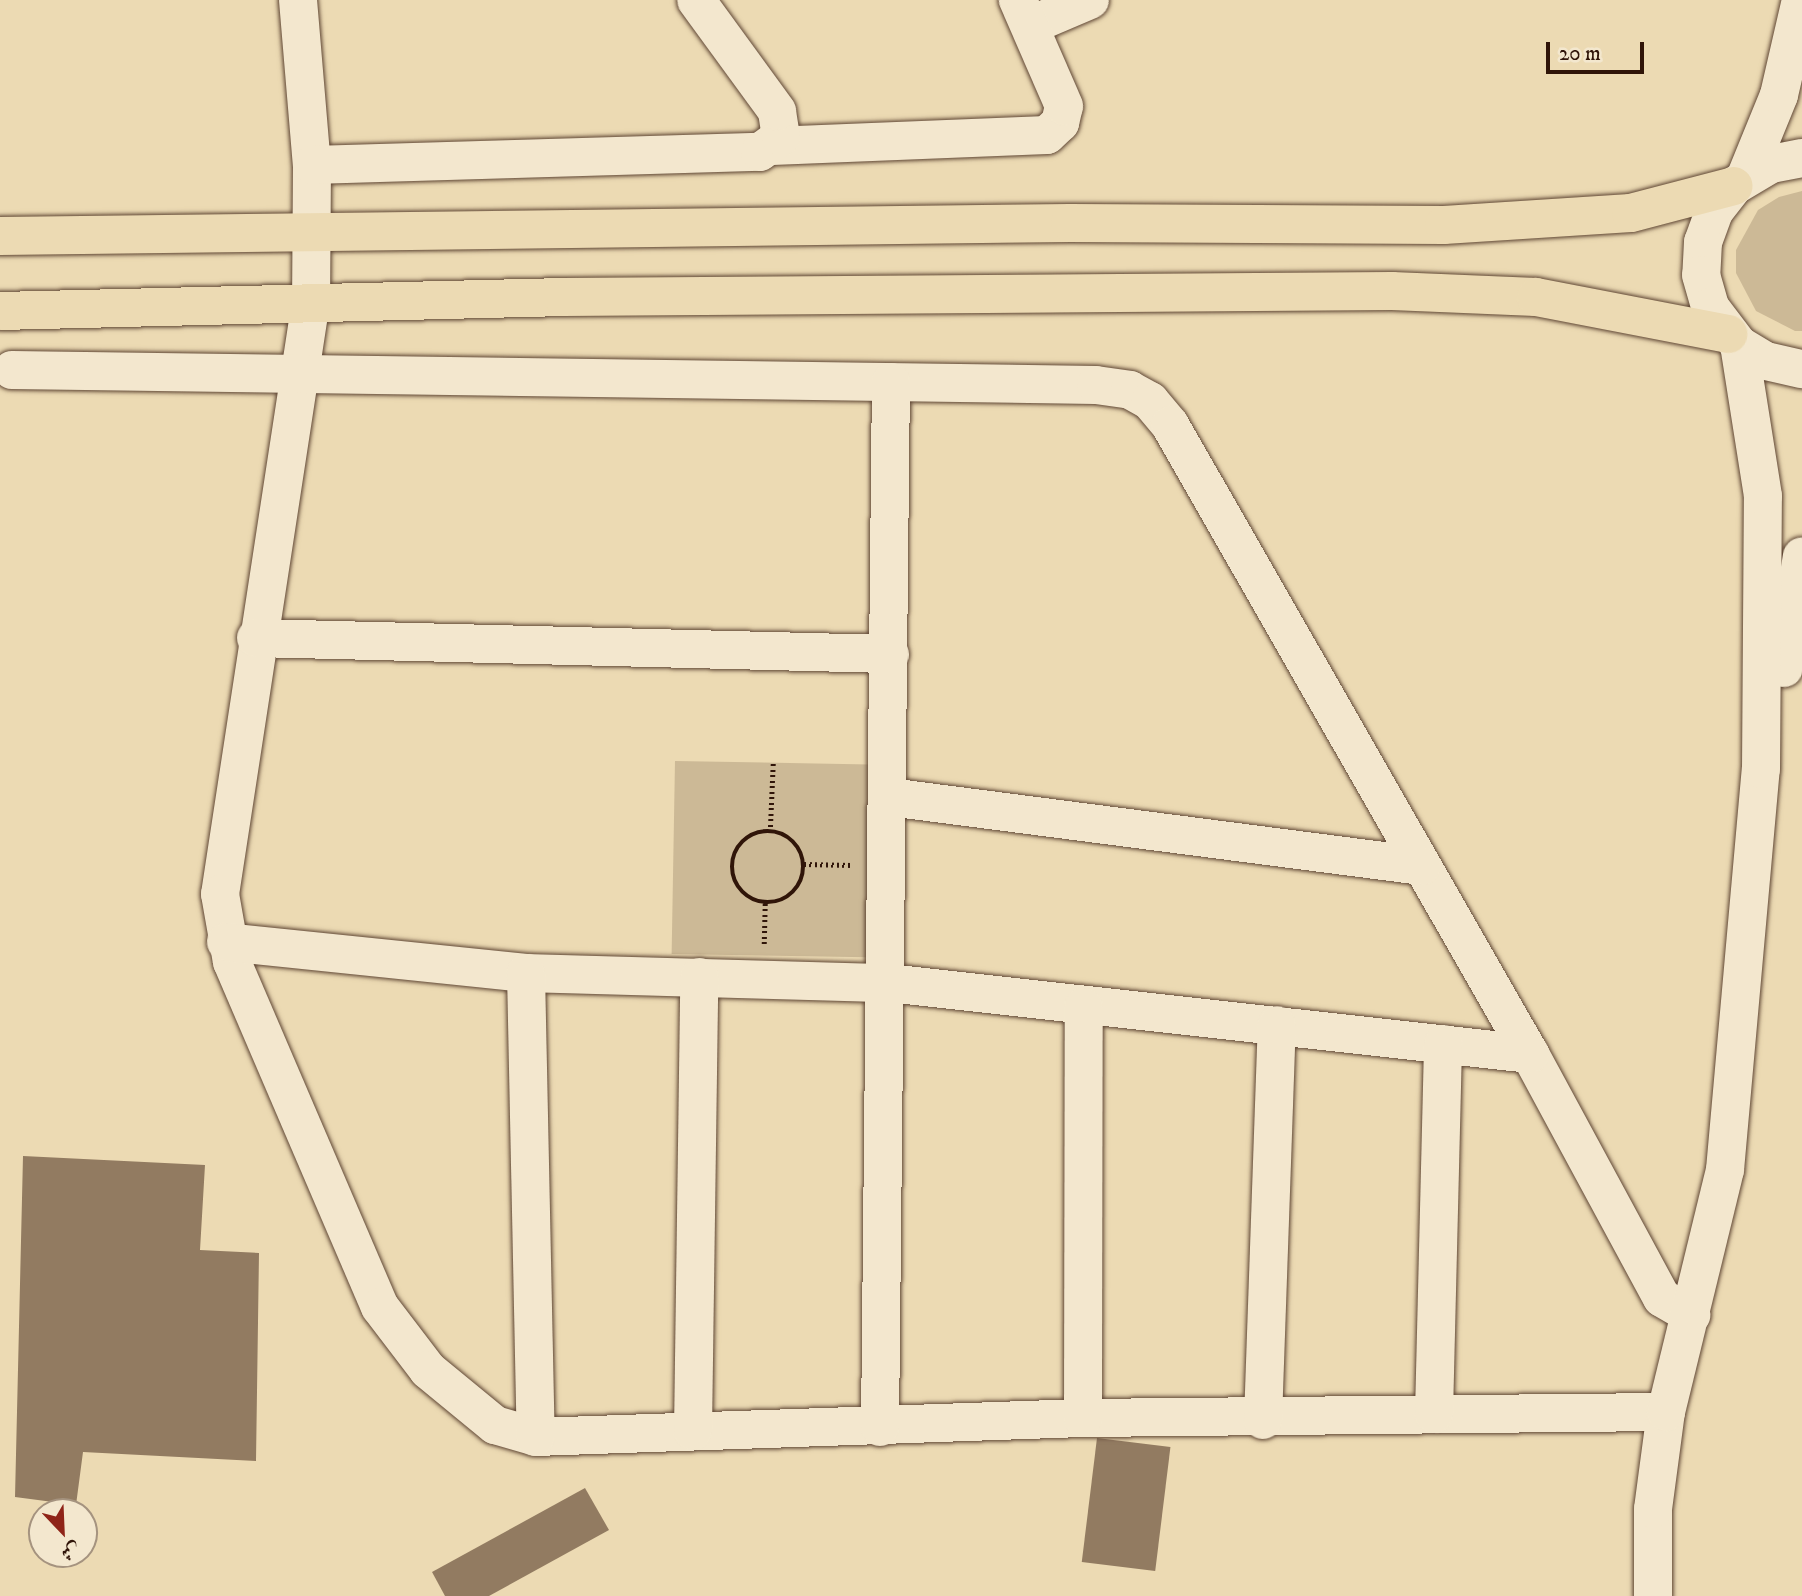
<!DOCTYPE html>
<html>
<head>
<meta charset="utf-8">
<style>
  body { margin:0 }
  #map { position:relative; width:1802px; height:1596px; overflow:hidden; background:#ecdab3; font-family:"IM FELL DW Pica",Amiri,serif }
  div>[style] { position:absolute }
  [style*='--x'] { left:calc(var(--x)*1px); top:calc(var(--y)*1px); width:calc(var(--w)*1px); rotate:calc(var(--a)*1deg) }
  .green>* { inset:0; background:#ccb996; transform-origin:0 0 }
  .building>* { inset:0; background:#927b61; transform-origin:0 0 }
  .path>* { height:4.5px; margin-top:-2.25px; transform-origin:0; background:repeating-linear-gradient(90deg,#301509 0 2px,transparent 0 5.5px) }
  .path>.ring { margin:-2.25px; padding:0; box-sizing:content-box; background:none; border:4.5px solid #301509; border-radius:50% }
  .roads { filter:drop-shadow(0 0 2px #5f4634) drop-shadow(0 0 2px #5f4634) }
  .minor>* { height:38px; margin:-19px; padding:0 19px; transform-origin:19px; border-radius:19px; background:#f3e7ce }
  .highway>* { height:38px; margin:-19px; padding:0 19px; transform-origin:19px; border-radius:19px; background:#ecdab3 }
  span { translate:-50% -50%; white-space:nowrap; text-align:center; line-height:1.15; -webkit-text-stroke:5px #f3e7ce; paint-order:stroke }
  .north { position:absolute; left:28px; top:1498px; width:70px; height:70px; box-sizing:border-box; background:#f3e7ce; border:2px solid #a5937f; border-radius:50%; rotate:157deg; font-size:19px; font-weight:700; line-height:28px; text-align:center; color:#301509 }
  .north::after { content:''; display:block; margin:auto; width:24px; height:32px; background:#8f2418; clip-path:polygon(50% 0,100% 100%,50% 72%,0 100%) }
  .scale { position:absolute; left:1546px; top:42px; width:98px; height:32px; box-sizing:border-box; border:4px solid #301509; border-top:0; padding-left:9px; font-size:21px; line-height:24px; white-space:nowrap; color:#301509; -webkit-text-stroke:5px #f3e7ce; paint-order:stroke }
</style>
</head>
<body>
<div id="map">
  <div class="green">
    <i style="clip-path:polygon(1802px 191px,1802px 331px,1795px 331px,1756px 311px,1736px 273px,1736px 250px,1758px 210px,1779px 197px)"></i>
    <i style="left:675px;top:761px;width:195px;height:193px;rotate:1deg"></i>
  </div>
  <div class="building">
    <i style="clip-path:polygon(23px 1156px,205px 1165px,200px 1250px,259px 1253px,256px 1461px,83px 1452px,76px 1505px,15px 1497px)"></i>
    <i style="left:1097px;top:1438px;width:74px;height:125px;rotate:7deg"></i>
    <i style="clip-path:polygon(585px 1488px,609px 1530px,489px 1596px,445px 1596px,432px 1572px)"></i>
  </div>
  <div class="path">
    <i class="ring" style="left:732px;top:831px;width:67.5px;height:67.5px"></i>
    <i style="--x:770;--y:832;--w:69;--a:-87.5"></i>
    <i style="--x:804;--y:864;--w:48;--a:1.2"></i>
    <i style="--x:764;--y:944;--w:41;--a:-88.6"></i>
  </div>
  <div class="roads">
    <div class="minor">
      <i style="--x:298;--y:0;--w:166;--a:85.2"></i>
      <i style="--x:312;--y:165;--w:136;--a:90.4"></i>
      <i style="--x:311;--y:301;--w:600;--a:98.72"></i>
      <i style="--x:220;--y:894;--w:69;--a:80"></i>
      <i style="--x:232;--y:962;--w:375;--a:66.8"></i>
      <i style="--x:380;--y:1307;--w:79;--a:52.7"></i>
      <i style="--x:428;--y:1370;--w:87;--a:39.4"></i>
      <i style="--x:495;--y:1425;--w:43;--a:16.3"></i>
      <i style="--x:536;--y:1437;--w:547;--a:-1.99"></i>
      <i style="--x:1083;--y:1418;--w:583;--a:-0.59"></i>
      <i style="--x:1031;--y:25;--w:64;--a:-23"></i>
      <i style="--x:772;--y:146;--w:275;--a:-2.3"></i>
      <i style="--x:1047;--y:135;--w:18;--a:-43"></i>
      <i style="--x:1060;--y:123;--w:17;--a:-77"></i>
      <i style="--x:1064;--y:106;--w:116;--a:-113.5"></i>
      <i style="--x:1802;--y:158;--w:32;--a:169"></i>
      <i style="--x:1771;--y:164;--w:43;--a:149.3"></i>
      <i style="--x:1734;--y:186;--w:33;--a:128"></i>
      <i style="--x:1714;--y:212;--w:32;--a:110"></i>
      <i style="--x:1703;--y:242;--w:33;--a:93"></i>
      <i style="--x:1701;--y:275;--w:33;--a:74"></i>
      <i style="--x:1710;--y:307;--w:48;--a:52.7"></i>
      <i style="--x:1739;--y:345;--w:31;--a:31"></i>
      <i style="--x:1766;--y:361;--w:37;--a:13"></i>
      <i style="--x:312;--y:165;--w:448;--a:-1.7"></i>
      <i style="--x:760;--y:152;--w:26;--a:-36"></i>
      <i style="--x:781;--y:137;--w:26;--a:-99"></i>
      <i style="--x:777;--y:111;--w:137;--a:-126.1"></i>
      <i style="--x:1746;--y:176;--w:87;--a:-67.8"></i>
      <i style="--x:1779;--y:95;--w:98;--a:-77"></i>
      <i style="--x:12;--y:370;--w:1084;--a:0.79"></i>
      <i style="--x:1096;--y:385;--w:34;--a:8"></i>
      <i style="--x:1130;--y:390;--w:23;--a:29"></i>
      <i style="--x:1150;--y:401;--w:31;--a:50"></i>
      <i style="--x:1170;--y:425;--w:725;--a:60.22"></i>
      <i style="--x:1530;--y:1054;--w:277;--a:61.6"></i>
      <i style="--x:1662;--y:1298;--w:34;--a:30"></i>
      <i style="--x:256;--y:638;--w:634;--a:1.45"></i>
      <i style="--x:1784;--y:668;--w:113;--a:-80.9"></i>
      <i style="--x:889;--y:797;--w:537;--a:7.38"></i>
      <i style="--x:226;--y:942;--w:302;--a:5.9"></i>
      <i style="--x:526;--y:973;--w:362;--a:1.6"></i>
      <i style="--x:888;--y:983;--w:646;--a:6.31"></i>
      <i style="--x:526;--y:973;--w:464;--a:88.8"></i>
      <i style="--x:1434;--y:1414;--w:370;--a:-88.6"></i>
      <i style="--x:1083;--y:1418;--w:411;--a:-89.9"></i>
      <i style="--x:1263;--y:1420;--w:395;--a:-88"></i>
      <i style="--x:880;--y:1427;--w:1045;--a:-89.4"></i>
      <i style="--x:693;--y:1431;--w:454;--a:-89.2"></i>
      <i style="--x:1653;--y:1596;--w:87;--a:-90"></i>
      <i style="--x:1653;--y:1509;--w:98;--a:-82.4"></i>
      <i style="--x:1666;--y:1412;--w:249;--a:-76.3"></i>
      <i style="--x:1725;--y:1170;--w:403;--a:-84.9"></i>
      <i style="--x:1761;--y:769;--w:273;--a:-89.6"></i>
      <i style="--x:1763;--y:496;--w:153;--a:-99"></i>
    </div>
    <div class="highway">
      <i style="--x:0;--y:236;--w:1070;--a:-0.7"></i>
      <i style="--x:1070;--y:223;--w:374;--a:0.3"></i>
      <i style="--x:1444;--y:225;--w:187;--a:-3.7"></i>
      <i style="--x:1631;--y:213;--w:106;--a:-14.7"></i>
      <i style="--x:0;--y:311;--w:563;--a:-1.42"></i>
      <i style="--x:563;--y:297;--w:829;--a:-0.41"></i>
      <i style="--x:1392;--y:291;--w:144;--a:2.4"></i>
      <i style="--x:1536;--y:297;--w:196;--a:10.9"></i>
    </div>
  </div>
  <div class="north">ش</div>
  <div class="scale">20 m</div>
</div>
</body>
</html>
